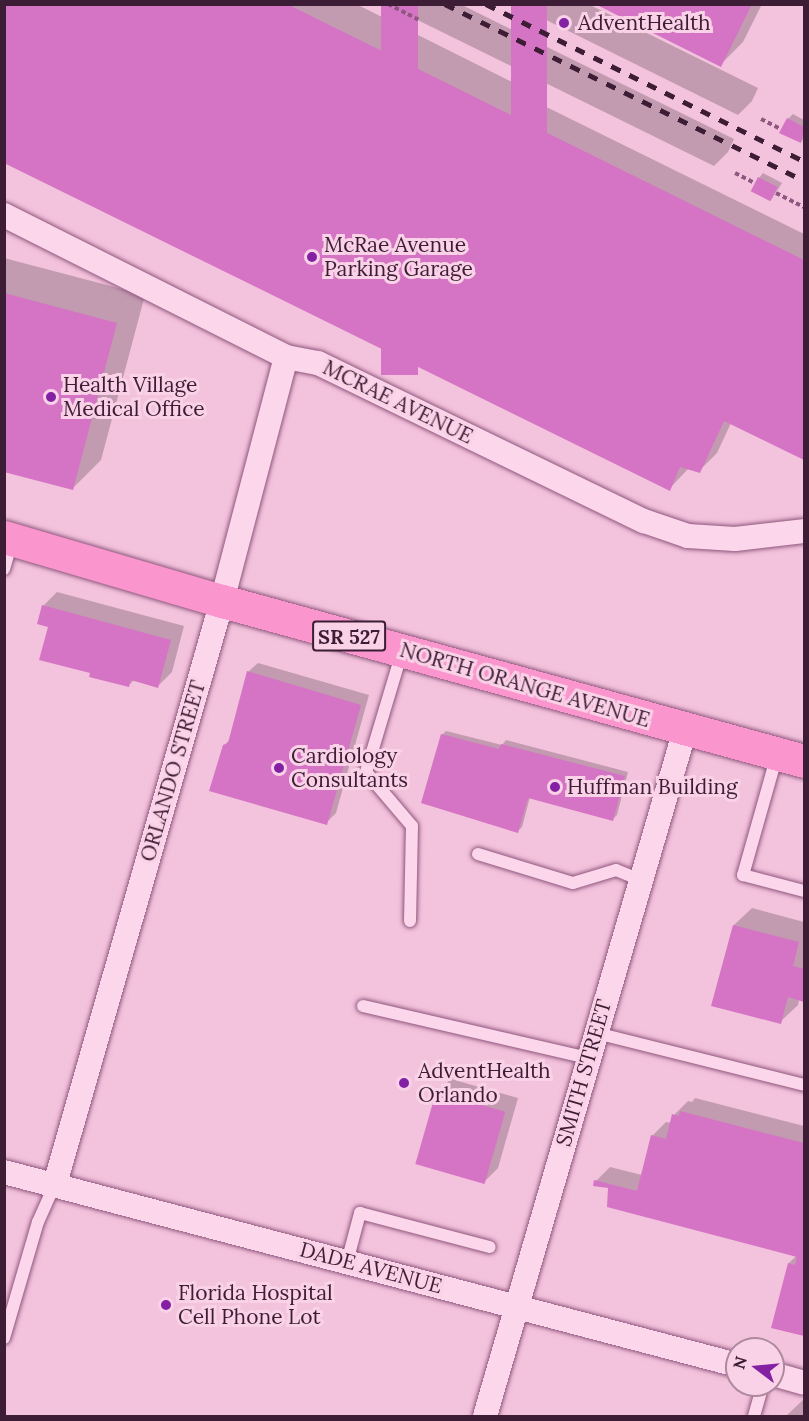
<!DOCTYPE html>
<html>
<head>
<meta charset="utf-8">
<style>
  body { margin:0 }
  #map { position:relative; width:809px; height:1421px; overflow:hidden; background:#f3c2dc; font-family:Lora,serif }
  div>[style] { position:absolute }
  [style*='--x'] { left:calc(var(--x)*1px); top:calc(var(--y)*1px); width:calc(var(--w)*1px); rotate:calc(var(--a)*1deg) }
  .shadow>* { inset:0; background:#0003 }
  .building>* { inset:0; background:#d573c4; transform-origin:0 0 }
  .path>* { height:4px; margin-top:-2px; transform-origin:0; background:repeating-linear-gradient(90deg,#8f577e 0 4.5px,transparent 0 7.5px) }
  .roads { filter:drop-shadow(0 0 2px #8f577e) drop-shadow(0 0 2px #8f577e) }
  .lane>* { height:12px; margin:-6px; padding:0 6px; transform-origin:6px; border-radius:6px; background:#fcd6eb }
  .street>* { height:24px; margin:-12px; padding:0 12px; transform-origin:12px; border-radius:12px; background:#fcd6eb }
  .primary>* { height:33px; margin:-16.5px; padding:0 16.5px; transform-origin:16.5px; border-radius:16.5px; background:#fa96cd }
  .rail>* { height:4.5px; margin-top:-2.25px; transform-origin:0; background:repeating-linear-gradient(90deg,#3d1c35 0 10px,transparent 0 20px) }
  .dots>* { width:16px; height:16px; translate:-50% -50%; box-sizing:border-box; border:3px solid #f9d2e7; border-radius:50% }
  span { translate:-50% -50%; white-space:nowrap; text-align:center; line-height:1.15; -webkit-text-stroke:6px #f9d2e7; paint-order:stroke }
  .shield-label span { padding:2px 4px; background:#f9d2e7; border:2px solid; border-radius:4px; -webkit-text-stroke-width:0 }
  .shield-label { font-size:20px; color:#3d1c35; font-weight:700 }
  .poi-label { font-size:21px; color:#3d1c35 }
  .left { translate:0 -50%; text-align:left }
  .street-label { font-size:21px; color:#3d1c35 }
  .frame { position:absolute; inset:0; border:6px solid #3d1c35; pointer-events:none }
  .north { position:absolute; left:725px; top:1337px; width:60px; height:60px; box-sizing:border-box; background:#f9d2e7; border:2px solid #ae89a0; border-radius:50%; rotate:286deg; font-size:16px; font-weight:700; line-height:24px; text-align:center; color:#3d1c35 }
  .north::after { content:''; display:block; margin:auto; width:21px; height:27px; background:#8320a4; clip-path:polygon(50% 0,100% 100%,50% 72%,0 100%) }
</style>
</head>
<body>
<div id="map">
  <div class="shadow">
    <i style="clip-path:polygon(4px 4px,356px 4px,524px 88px,520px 94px,804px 234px,804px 458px,731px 423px,717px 453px,699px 471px,689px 468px,669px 489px)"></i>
    <i style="clip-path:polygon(385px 4px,460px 4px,734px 139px,728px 152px,714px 166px)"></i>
    <i style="clip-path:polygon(514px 4px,588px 4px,758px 88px,752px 101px,738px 115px)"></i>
    <i style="clip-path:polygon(598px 4px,762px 4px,743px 42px,720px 65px)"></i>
    <i style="clip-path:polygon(793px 114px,804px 120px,804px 138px,801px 142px,788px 119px)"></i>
    <i style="clip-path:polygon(763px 173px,782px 183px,771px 200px,759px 178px)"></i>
    <i style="clip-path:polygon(4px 258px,145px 295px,101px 460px,73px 488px,4px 470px)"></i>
    <i style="clip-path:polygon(57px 592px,184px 626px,172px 672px,158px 686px,134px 680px,129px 685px,92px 672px,50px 626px,43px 606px)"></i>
    <i style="clip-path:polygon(258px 663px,369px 695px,336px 813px,326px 823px,224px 746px,230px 739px,248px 672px)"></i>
    <i style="clip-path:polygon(446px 731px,502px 745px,506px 740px,628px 772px,617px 815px,613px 819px,530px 797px,522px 827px,518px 831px,442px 735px)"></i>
    <i style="clip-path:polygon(752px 908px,804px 922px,804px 1000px,799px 999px,798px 1005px,780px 1022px,734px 925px)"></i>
    <i style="clip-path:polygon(451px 1079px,518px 1098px,498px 1168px,484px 1182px,437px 1093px)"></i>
    <i style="clip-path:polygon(695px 1098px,804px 1126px,804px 1335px,772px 1327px,789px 1263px,797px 1255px,596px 1181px,610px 1167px,642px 1175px,652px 1136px,666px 1122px,672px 1123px,674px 1115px,688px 1101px,692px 1102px)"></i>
    <i style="clip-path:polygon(804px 1399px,804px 1416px,786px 1416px)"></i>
  </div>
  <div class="building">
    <i style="clip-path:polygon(4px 4px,287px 4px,804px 260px,804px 460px,724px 421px,700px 473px,680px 467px,670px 491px,4px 163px)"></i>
    <i style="left:381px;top:4px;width:37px;height:371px"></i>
    <i style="left:511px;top:4px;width:36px;height:254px"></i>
    <i style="clip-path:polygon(595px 4px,752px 4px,721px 67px)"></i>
    <i style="clip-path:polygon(787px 118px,804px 127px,801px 143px,779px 133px)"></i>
    <i style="left:758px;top:177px;width:22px;height:16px;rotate:27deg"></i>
    <i style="clip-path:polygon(4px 293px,117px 323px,73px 490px,4px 472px)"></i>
    <i style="clip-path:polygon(42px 605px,171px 640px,158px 688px,131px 680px,129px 687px,89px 677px,90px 673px,39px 660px,48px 627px,37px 624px)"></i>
    <i style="clip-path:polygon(247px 671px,361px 705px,327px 825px,209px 791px,223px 745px,228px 743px)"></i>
    <i style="clip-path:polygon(441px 734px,499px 749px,501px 744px,625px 776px,613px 821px,528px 798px,518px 833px,421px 803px)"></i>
    <i style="clip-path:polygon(733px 925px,799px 942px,793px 966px,804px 969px,804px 1002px,788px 997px,781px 1024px,711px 1006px)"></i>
    <i style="left:436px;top:1092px;width:72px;height:75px;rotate:16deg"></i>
    <i style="clip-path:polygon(680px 1111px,804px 1143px,804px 1336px,771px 1328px,788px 1263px,795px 1265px,797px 1257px,607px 1207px,608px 1188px,593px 1186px,594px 1180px,637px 1191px,651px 1135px,666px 1139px,672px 1114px,679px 1116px)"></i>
  </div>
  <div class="path">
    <i style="--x:388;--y:4;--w:34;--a:27"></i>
    <i style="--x:761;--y:119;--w:22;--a:27"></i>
    <i style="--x:803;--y:140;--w:1;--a:0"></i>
    <i style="--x:735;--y:173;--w:22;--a:27"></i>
    <i style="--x:776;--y:193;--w:31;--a:27"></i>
  </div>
  <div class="roads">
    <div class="lane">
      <i style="--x:4;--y:569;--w:29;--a:-74"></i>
      <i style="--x:402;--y:652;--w:125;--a:106.7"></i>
      <i style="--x:366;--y:772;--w:71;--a:49.6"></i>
      <i style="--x:412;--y:826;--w:95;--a:91.2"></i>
      <i style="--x:777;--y:755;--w:125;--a:105.8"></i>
      <i style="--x:743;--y:875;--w:63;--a:14.7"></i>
      <i style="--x:478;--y:854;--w:99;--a:17"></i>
      <i style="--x:573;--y:883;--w:45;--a:-16.8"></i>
      <i style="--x:616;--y:870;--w:27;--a:22"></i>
      <i style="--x:363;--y:1006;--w:231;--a:13"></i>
      <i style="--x:596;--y:1033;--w:214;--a:14"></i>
      <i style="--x:347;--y:1262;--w:51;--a:-75.1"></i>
      <i style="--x:360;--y:1213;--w:134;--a:14.7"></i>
      <i style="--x:4;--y:1338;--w:121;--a:-73.7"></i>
      <i style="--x:38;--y:1222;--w:42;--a:-65.9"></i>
      <i style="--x:754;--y:1416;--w:32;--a:-74"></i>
    </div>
    <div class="street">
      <i style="--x:4;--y:215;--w:316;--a:26.7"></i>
      <i style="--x:286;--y:357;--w:33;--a:11"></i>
      <i style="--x:318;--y:363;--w:362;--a:25.9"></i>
      <i style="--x:644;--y:521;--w:46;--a:18.8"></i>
      <i style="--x:688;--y:536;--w:47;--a:3.7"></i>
      <i style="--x:735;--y:539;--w:69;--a:-6.6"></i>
      <i style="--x:4;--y:1172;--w:758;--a:14.75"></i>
      <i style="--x:55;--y:1184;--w:606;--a:-74.02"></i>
      <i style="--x:222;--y:601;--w:252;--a:-75.3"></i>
      <i style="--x:773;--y:1374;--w:32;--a:16"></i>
      <i style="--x:485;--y:1416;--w:715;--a:-73.75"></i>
    </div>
    <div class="primary">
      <i style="--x:4;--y:537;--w:227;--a:16.4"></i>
      <i style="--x:222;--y:601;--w:604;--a:15.37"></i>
    </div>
  </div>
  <div class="rail">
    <i style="--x:445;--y:4;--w:400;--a:26.2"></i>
    <i style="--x:486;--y:4;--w:355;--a:26.3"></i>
  </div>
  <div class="dots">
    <i style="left:564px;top:23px;background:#8320a4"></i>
    <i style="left:312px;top:257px;background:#8320a4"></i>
    <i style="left:51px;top:397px;background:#8320a4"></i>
    <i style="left:279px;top:768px;background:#8320a4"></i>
    <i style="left:555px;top:787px;background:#8320a4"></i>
    <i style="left:404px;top:1083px;background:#8320a4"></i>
    <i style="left:166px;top:1305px;background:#8320a4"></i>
  </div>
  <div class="shield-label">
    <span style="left:349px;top:636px">SR 527</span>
  </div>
  <div class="poi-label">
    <span class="left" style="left:578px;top:23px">AdventHealth</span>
    <span class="left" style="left:324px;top:257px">McRae Avenue<br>Parking Garage</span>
    <span class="left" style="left:63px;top:397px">Health Village<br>Medical Office</span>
    <span class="left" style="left:291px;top:768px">Cardiology<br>Consultants</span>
    <span class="left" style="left:567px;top:787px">Huffman Building</span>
    <span class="left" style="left:418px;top:1083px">AdventHealth<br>Orlando</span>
    <span class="left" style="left:178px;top:1305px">Florida Hospital<br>Cell Phone Lot</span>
  </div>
  <div class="street-label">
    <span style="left:398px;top:402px;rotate:26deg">MCRAE AVENUE</span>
    <span style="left:525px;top:685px;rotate:16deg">NORTH ORANGE AVENUE</span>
    <span style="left:173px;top:771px;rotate:-74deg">ORLANDO STREET</span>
    <span style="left:584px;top:1073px;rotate:-74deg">SMITH STREET</span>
    <span style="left:371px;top:1268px;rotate:15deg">DADE AVENUE</span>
  </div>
  <div class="frame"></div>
  <div class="north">N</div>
</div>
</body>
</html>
